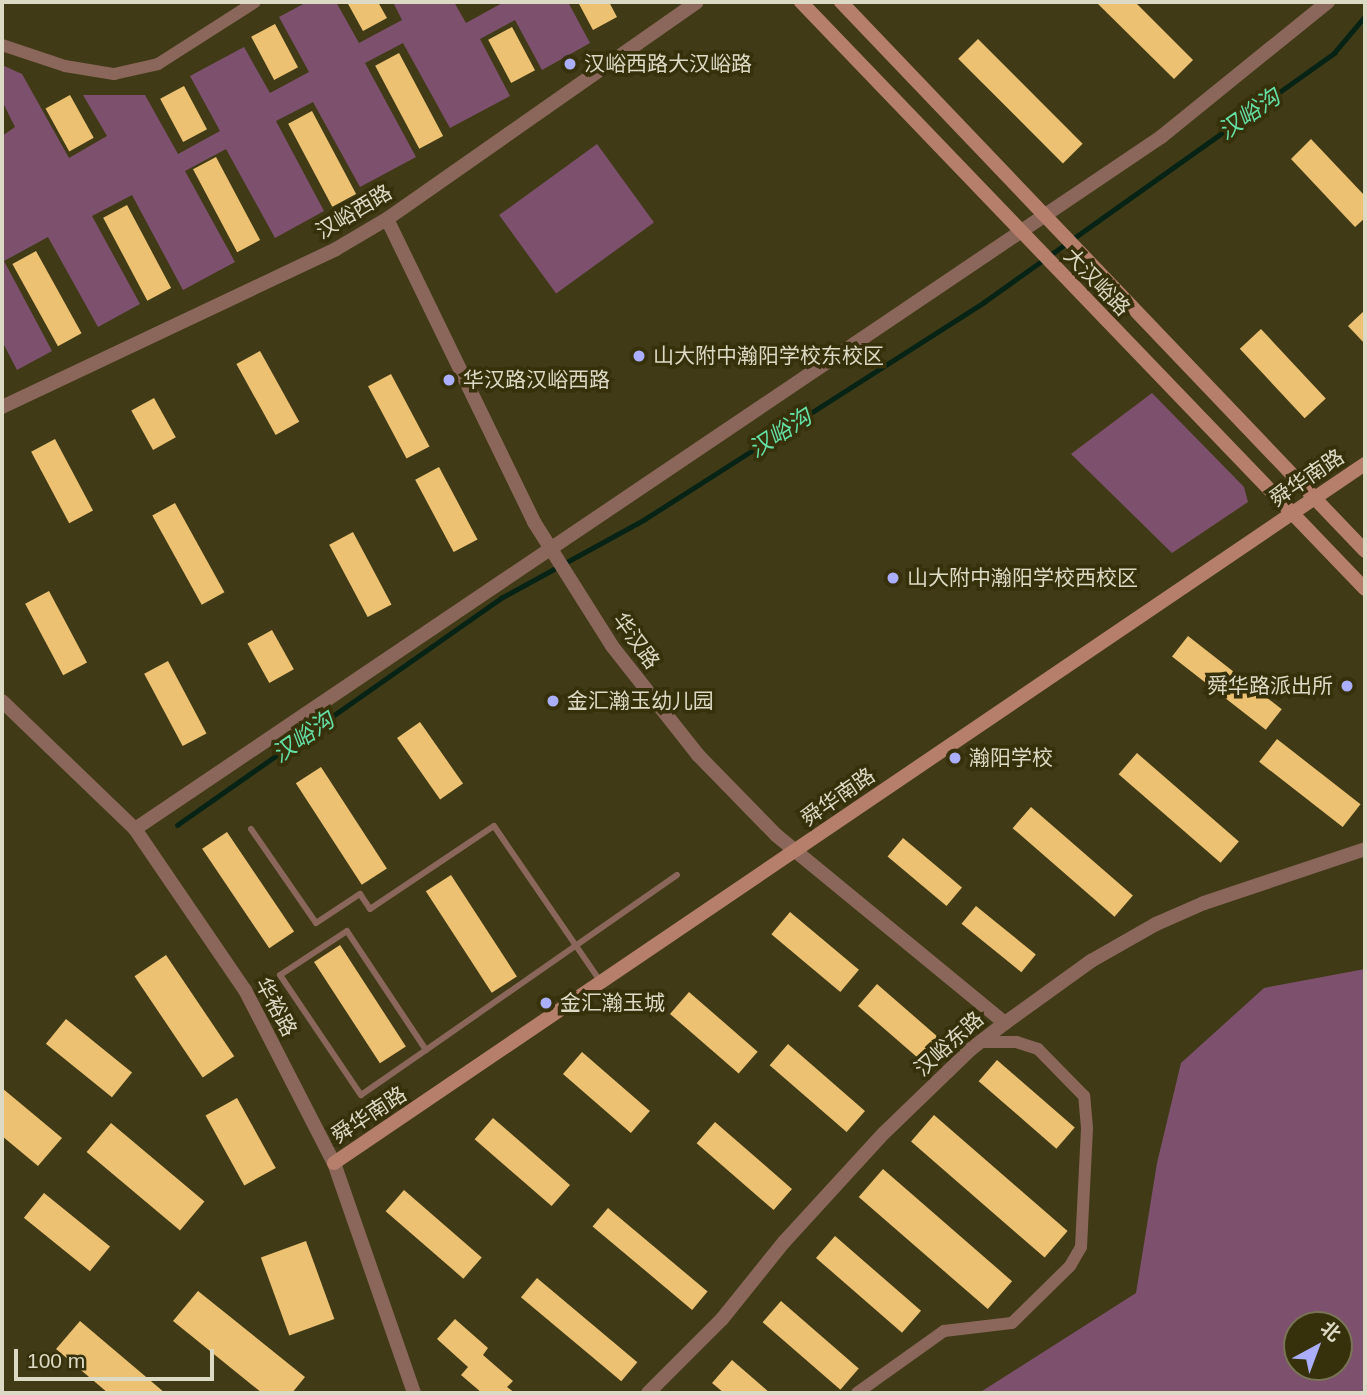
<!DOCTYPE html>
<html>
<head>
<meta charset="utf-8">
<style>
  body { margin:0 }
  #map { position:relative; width:1367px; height:1395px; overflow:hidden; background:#403b16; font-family:Arial,"Noto Sans SC",sans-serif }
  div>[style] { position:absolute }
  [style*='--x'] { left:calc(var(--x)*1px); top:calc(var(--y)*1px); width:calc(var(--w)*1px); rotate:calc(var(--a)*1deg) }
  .green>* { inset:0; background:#7d516e; transform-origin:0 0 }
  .stream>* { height:4.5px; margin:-2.25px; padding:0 2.25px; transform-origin:2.25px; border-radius:2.25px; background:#062316 }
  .building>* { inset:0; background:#edc172; transform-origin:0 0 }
  .service>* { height:6px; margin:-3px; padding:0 3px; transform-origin:3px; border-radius:3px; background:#8a675a }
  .minor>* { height:12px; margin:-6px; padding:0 6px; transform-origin:6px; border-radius:6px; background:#8a675a }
  .tertiary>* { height:14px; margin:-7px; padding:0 7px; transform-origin:7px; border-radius:7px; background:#8a675a }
  .secondary>* { height:14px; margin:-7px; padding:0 7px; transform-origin:7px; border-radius:7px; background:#b67f6b }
  .dots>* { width:19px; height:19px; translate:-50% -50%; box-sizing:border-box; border:4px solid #36310b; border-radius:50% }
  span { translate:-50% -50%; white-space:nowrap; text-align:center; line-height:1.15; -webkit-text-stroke:7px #36310b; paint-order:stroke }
  .poi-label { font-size:21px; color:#dcd9c5 }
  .left { translate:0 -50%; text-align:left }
  .right { translate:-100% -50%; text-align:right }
  .street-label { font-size:21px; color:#dcd9c5 }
  .water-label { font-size:23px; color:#64e1a7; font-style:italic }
  .frame { position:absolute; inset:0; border:4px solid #dcd9c5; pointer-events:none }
  .north { position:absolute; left:1283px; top:1311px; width:70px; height:70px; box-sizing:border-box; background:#36310b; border:2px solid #787455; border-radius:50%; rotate:41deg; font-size:19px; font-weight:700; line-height:28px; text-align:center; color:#dcd9c5 }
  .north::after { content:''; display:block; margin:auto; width:24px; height:32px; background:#abaffb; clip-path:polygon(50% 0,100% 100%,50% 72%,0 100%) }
  .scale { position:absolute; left:14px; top:1349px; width:200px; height:32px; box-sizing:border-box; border:4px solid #dcd9c5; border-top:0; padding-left:9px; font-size:21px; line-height:24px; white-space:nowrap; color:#dcd9c5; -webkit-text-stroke:5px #36310b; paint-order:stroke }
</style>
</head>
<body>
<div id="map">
  <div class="green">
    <i style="clip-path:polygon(307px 2px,336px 2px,359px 43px,402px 20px,393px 2px,454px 2px,466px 23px,504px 2px,568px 2px,590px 43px,542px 70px,515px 20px,480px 39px,510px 96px,450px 128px,403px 43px,365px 63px,416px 157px,360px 187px,313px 102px,276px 121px,324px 211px,275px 238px,226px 149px,185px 171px,235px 262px,183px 290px,132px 195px,92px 216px,140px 304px,98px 327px,48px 237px,4px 261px,52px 351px,17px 370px,2px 341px,2px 136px,15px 127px,2px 101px,2px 65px,22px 74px,69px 158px,107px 136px,83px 95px,145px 95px,178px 154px,220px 131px,190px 76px,244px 47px,270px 93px,309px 72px,279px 17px)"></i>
    <i style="left:597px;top:144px;width:97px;height:121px;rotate:54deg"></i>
    <i style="clip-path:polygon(1152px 393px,1244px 487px,1248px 502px,1172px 553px,1071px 454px)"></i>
    <i style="clip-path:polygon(evenodd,1365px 969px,1365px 1393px,979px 1393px,1136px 1293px,1157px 1163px,1181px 1063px,1264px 988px,1365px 969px,1339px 1325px,1339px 1367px,1297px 1367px,1297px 1325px,1339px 1325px)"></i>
  </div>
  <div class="stream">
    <i style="--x:177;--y:825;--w:396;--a:-35"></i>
    <i style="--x:501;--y:598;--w:164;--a:-28.7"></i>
    <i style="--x:645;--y:519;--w:403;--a:-32.6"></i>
    <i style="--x:984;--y:302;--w:430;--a:-35.4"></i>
    <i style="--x:1334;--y:53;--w:48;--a:-50"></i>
  </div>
  <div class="building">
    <i style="clip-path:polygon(347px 2px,378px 2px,387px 18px,363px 31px)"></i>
    <i style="clip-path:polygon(578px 2px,609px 2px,617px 17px,593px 30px)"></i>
    <i style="clip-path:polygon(1096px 2px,1135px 2px,1193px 60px,1174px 79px)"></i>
    <i style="left:275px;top:24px;width:49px;height:27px;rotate:62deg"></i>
    <i style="left:512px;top:27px;width:49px;height:27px;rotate:62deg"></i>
    <i style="left:978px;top:39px;width:148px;height:28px;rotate:45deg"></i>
    <i style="left:399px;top:53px;width:94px;height:27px;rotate:62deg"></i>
    <i style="left:184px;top:86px;width:49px;height:27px;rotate:62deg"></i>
    <i style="left:70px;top:95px;width:49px;height:28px;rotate:61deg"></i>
    <i style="left:312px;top:111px;width:94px;height:27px;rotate:62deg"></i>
    <i style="clip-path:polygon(1311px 139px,1365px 196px,1365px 218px,1355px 227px,1291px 159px)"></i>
    <i style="left:216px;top:157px;width:94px;height:26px;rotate:62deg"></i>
    <i style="left:127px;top:205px;width:94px;height:27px;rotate:62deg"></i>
    <i style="left:36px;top:251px;width:94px;height:27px;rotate:61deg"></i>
    <i style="clip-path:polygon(1365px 310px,1365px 344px,1348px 326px)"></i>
    <i style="left:1261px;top:329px;width:95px;height:29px;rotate:47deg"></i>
    <i style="left:260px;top:351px;width:81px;height:27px;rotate:61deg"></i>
    <i style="left:391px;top:374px;width:82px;height:26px;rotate:62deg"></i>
    <i style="left:154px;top:398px;width:45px;height:26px;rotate:61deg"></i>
    <i style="left:55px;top:439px;width:81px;height:27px;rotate:62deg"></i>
    <i style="left:439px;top:467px;width:82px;height:27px;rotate:62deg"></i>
    <i style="left:175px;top:503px;width:102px;height:26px;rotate:61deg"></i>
    <i style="left:353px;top:532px;width:82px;height:27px;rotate:62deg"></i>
    <i style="left:49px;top:591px;width:81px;height:27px;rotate:62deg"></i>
    <i style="left:272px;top:630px;width:45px;height:28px;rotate:61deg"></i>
    <i style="left:1188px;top:636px;width:119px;height:26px;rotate:38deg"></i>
    <i style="left:168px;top:661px;width:82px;height:27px;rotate:62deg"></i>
    <i style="left:420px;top:722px;width:75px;height:28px;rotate:55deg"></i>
    <i style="left:1277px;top:739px;width:106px;height:29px;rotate:38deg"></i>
    <i style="left:1137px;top:753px;width:135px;height:28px;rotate:41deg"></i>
    <i style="left:321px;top:767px;width:121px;height:30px;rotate:57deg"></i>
    <i style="left:1031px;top:807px;width:135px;height:28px;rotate:41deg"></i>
    <i style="left:227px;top:832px;width:120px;height:30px;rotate:56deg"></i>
    <i style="left:903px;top:838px;width:77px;height:24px;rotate:40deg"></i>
    <i style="left:451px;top:875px;width:121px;height:30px;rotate:57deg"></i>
    <i style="left:976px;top:906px;width:77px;height:23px;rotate:39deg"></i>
    <i style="left:790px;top:912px;width:90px;height:29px;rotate:40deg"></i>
    <i style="left:340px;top:945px;width:121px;height:31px;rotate:57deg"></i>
    <i style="left:166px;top:955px;width:122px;height:38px;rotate:56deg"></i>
    <i style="left:877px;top:984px;width:91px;height:29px;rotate:41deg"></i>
    <i style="left:689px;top:992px;width:91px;height:29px;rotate:41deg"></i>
    <i style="left:66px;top:1019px;width:85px;height:32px;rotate:39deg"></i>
    <i style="left:788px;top:1044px;width:102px;height:28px;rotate:41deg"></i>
    <i style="left:582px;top:1052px;width:90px;height:29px;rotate:41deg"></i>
    <i style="left:997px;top:1060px;width:103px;height:28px;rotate:41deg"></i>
    <i style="clip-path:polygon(2px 1088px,62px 1138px,38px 1166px,2px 1136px)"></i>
    <i style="left:237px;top:1098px;width:80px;height:36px;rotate:61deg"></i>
    <i style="left:934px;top:1115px;width:177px;height:35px;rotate:41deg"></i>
    <i style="left:493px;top:1118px;width:102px;height:28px;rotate:41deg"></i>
    <i style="left:715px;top:1122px;width:102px;height:28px;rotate:41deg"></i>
    <i style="left:111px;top:1123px;width:122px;height:38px;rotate:40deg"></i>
    <i style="left:883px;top:1169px;width:171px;height:37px;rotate:41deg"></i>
    <i style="left:404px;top:1190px;width:103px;height:28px;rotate:41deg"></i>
    <i style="left:44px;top:1193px;width:85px;height:32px;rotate:39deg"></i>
    <i style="left:608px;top:1208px;width:130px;height:24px;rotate:40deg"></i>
    <i style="left:835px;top:1236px;width:114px;height:29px;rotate:41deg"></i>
    <i style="left:306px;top:1241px;width:83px;height:48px;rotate:70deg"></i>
    <i style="left:537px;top:1278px;width:131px;height:25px;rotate:40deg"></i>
    <i style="clip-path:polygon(198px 1291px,305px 1377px,292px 1393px,262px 1393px,173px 1321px)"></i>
    <i style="left:781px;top:1301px;width:103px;height:28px;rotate:41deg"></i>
    <i style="clip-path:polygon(455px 1319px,488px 1348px,483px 1355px,513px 1381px,507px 1387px,515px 1393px,482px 1393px,461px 1375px,468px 1367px,437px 1339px)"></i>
    <i style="clip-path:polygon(80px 1321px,165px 1393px,108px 1393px,56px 1349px)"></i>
    <i style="clip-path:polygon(732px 1360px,770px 1393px,724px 1393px,712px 1383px)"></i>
  </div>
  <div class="service">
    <i style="--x:251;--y:829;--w:114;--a:55.3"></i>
    <i style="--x:316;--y:923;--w:53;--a:-33.4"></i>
    <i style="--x:360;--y:894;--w:18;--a:56"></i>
    <i style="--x:370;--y:909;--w:149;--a:-33.8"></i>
    <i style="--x:494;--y:826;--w:188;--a:55.6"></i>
    <i style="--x:426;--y:1050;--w:143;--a:-123.6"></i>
    <i style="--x:347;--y:931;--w:80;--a:146.7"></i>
    <i style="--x:280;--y:975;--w:145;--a:56"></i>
    <i style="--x:361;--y:1095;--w:79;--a:-34.7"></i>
    <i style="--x:426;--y:1050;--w:306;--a:-34.9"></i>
  </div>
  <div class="minor">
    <i style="--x:2;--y:45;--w:66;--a:18.4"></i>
    <i style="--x:65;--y:66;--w:50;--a:9.3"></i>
    <i style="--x:114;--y:74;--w:45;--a:-12.8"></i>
    <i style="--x:158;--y:64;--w:115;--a:-32.6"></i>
    <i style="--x:857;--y:1393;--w:107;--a:-35.5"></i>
    <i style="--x:944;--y:1331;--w:68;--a:-6.7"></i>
    <i style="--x:1012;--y:1323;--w:81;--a:-44.5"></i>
    <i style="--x:1070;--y:1266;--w:22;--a:-60"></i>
    <i style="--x:1081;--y:1247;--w:119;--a:-87.1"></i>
    <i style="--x:1087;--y:1128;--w:32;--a:-95"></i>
    <i style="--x:1084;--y:1096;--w:66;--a:-134.4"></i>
    <i style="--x:1038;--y:1049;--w:22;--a:-162"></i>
    <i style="--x:1017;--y:1042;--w:36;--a:180"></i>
  </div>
  <div class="tertiary">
    <i style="--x:387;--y:219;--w:337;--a:64.1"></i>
    <i style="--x:534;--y:522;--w:146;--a:57.8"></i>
    <i style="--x:612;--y:646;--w:139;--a:51.7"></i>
    <i style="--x:698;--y:755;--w:112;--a:45.7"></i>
    <i style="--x:776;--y:835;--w:296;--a:39.4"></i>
    <i style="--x:2;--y:407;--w:369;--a:-25.3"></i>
    <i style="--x:336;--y:249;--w:59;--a:-30.5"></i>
    <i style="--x:387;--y:219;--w:378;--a:-35"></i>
    <i style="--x:2;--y:701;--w:185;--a:43.9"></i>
    <i style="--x:135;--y:829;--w:195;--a:55.7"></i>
    <i style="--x:245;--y:990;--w:195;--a:62.8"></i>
    <i style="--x:334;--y:1163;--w:244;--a:70.8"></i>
    <i style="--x:135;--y:829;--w:1238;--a:-34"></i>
    <i style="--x:1161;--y:137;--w:215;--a:-39"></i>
    <i style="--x:648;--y:1393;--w:105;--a:-45"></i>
    <i style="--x:722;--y:1319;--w:99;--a:-51.2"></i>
    <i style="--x:784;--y:1242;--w:148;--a:-47.5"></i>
    <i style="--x:884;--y:1133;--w:121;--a:-44"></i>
    <i style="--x:971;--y:1049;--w:43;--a:-37.4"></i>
    <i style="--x:1005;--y:1023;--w:106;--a:-35.8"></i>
    <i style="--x:1091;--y:961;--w:75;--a:-29.6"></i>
    <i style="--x:1156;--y:924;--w:52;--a:-23.6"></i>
    <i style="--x:1204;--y:903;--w:170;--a:-18.5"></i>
  </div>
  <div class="secondary">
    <i style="--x:801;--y:2;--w:814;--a:46.14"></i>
    <i style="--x:841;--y:2;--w:759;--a:46.33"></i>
    <i style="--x:334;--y:1163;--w:1246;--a:-34.14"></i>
  </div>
  <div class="dots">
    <i style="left:570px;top:64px;background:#abaffb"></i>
    <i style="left:639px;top:356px;background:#abaffb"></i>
    <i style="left:449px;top:380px;background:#abaffb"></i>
    <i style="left:893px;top:578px;background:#abaffb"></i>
    <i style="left:1347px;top:686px;background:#abaffb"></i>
    <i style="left:553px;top:701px;background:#abaffb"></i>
    <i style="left:955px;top:758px;background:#abaffb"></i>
    <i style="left:546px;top:1003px;background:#abaffb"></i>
  </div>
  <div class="poi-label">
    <span class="left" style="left:584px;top:64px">汉峪西路大汉峪路</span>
    <span class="left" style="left:653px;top:356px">山大附中瀚阳学校东校区</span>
    <span class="left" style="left:463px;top:380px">华汉路汉峪西路</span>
    <span class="left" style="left:907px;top:578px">山大附中瀚阳学校西校区</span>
    <span class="right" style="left:1333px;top:686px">舜华路派出所</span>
    <span class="left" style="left:567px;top:701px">金汇瀚玉幼儿园</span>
    <span class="left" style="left:969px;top:758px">瀚阳学校</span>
    <span class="left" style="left:560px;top:1003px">金汇瀚玉城</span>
  </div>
  <div class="street-label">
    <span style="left:354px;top:212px;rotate:-31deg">汉峪西路</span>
    <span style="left:1097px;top:282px;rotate:46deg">大汉峪路</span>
    <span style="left:1307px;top:478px;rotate:-34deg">舜华南路</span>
    <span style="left:636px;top:641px;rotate:54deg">华汉路</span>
    <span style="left:838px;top:797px;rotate:-35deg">舜华南路</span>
    <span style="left:276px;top:1007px;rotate:62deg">华裕路</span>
    <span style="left:949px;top:1044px;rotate:-42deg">汉峪东路</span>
    <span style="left:369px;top:1115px;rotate:-33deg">舜华南路</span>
  </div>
  <div class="water-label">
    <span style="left:1249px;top:114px;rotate:-35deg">汉峪沟</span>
    <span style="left:780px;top:433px;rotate:-33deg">汉峪沟</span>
    <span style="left:303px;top:737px;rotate:-35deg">汉峪沟</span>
  </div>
  <div class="frame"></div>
  <div class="north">北</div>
  <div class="scale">100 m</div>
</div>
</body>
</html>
